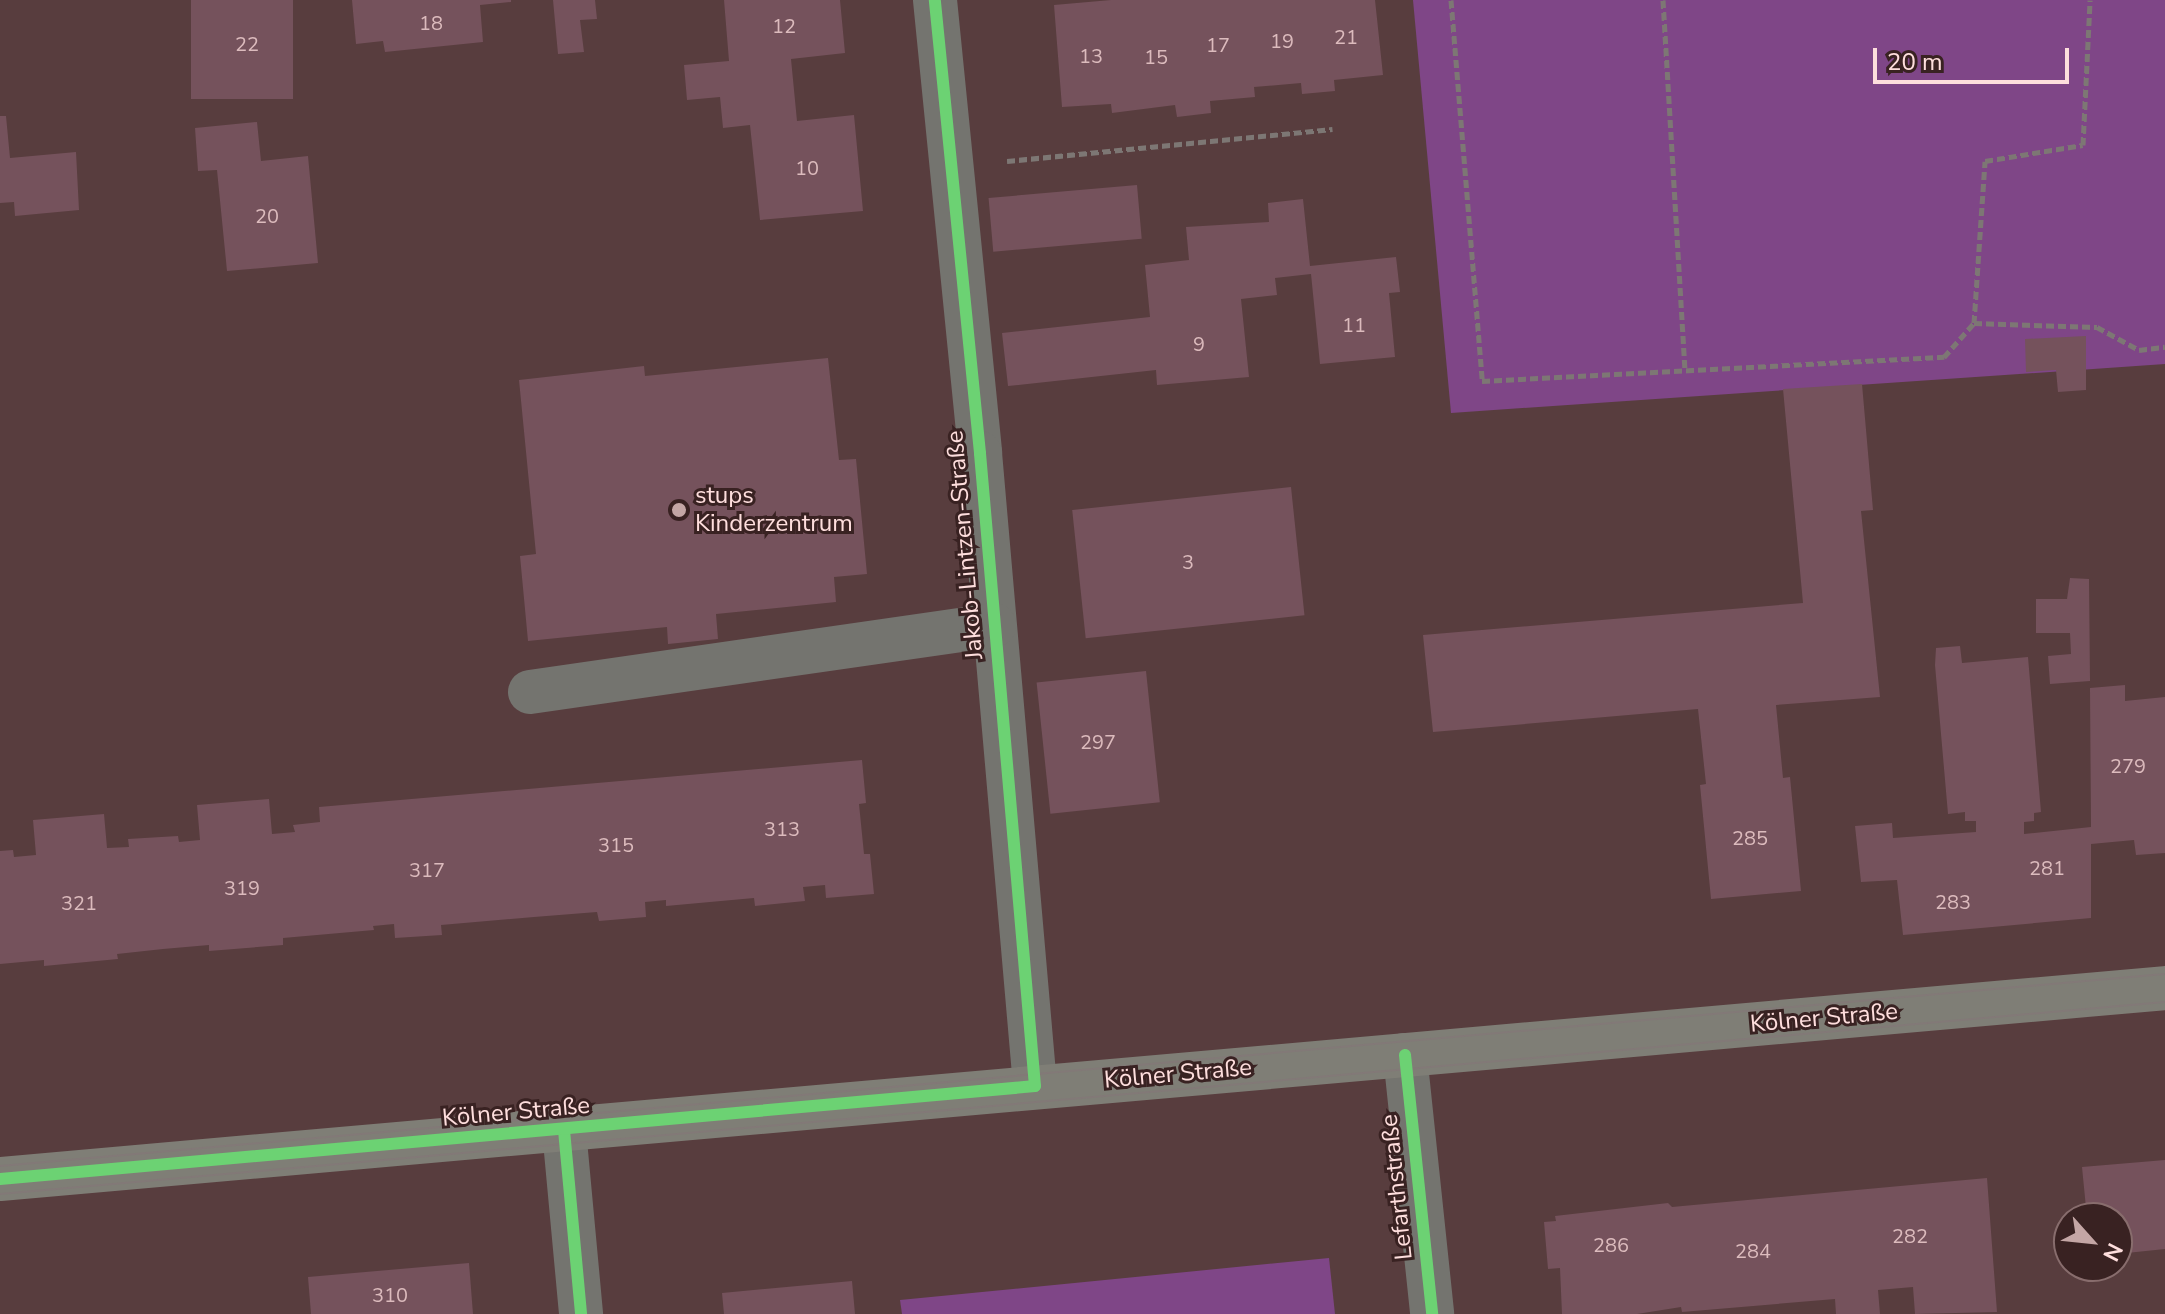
<!DOCTYPE html>
<html>
<head>
<meta charset="utf-8">
<style>
  body { margin:0 }
  #map { position:relative; width:2165px; height:1314px; overflow:hidden; background:#583d3e; font-family:"Nunito Sans",sans-serif }
  div>[style] { position:absolute }
  [style*='--x'] { left:calc(var(--x)*1px); top:calc(var(--y)*1px); width:calc(var(--w)*1px); rotate:calc(var(--a)*1deg) }
  .green>* { inset:0; background:#7f4687 }
  .building>* { inset:0; background:#75525c; transform-origin:0 0 }
  .path>* { height:5px; margin-top:-2.5px; transform-origin:0; background:repeating-linear-gradient(90deg,#7d7774 0 8px,transparent 0 12px) }
  .minor>* { height:44px; margin:-22px; padding:0 22px; transform-origin:22px; border-radius:22px; background:#74746f }
  .major>* { height:44px; margin:-22px; padding:0 22px; transform-origin:22px; border-radius:22px; background:#7f7e76 }
  .tram>* { height:2px; margin:-1px; padding:0 1px; transform-origin:1px; border-radius:1px; background:#827977 }
  .cycleway>* { height:12px; margin:-6px; padding:0 6px; transform-origin:6px; border-radius:6px; background:#6cd273 }
  .dots>* { width:22px; height:22px; translate:-50% -50%; box-sizing:border-box; border:4px solid #392222; border-radius:50% }
  span { translate:-50% -50%; white-space:nowrap; text-align:center; line-height:1.15; -webkit-text-stroke:6px #392222; paint-order:stroke }
  .number-label { font-size:20px; color:#dcbbbd }
  .number-label span { -webkit-text-stroke-width:0 }
  .poi-label { font-size:24px; color:#fededd }
  .left { translate:0 -50%; text-align:left }
  .street-label { font-size:24px; color:#fededd }
  .north { position:absolute; left:2053px; top:1202px; width:80px; height:80px; box-sizing:border-box; background:#392222; border:2px solid #886d6d; border-radius:50%; rotate:117deg; font-size:22px; font-weight:700; line-height:32px; text-align:center; color:#fededd }
  .north::after { content:''; display:block; margin:auto; width:28px; height:36px; background:#c4a6a5; clip-path:polygon(50% 0,100% 100%,50% 72%,0 100%) }
  .scale { position:absolute; left:1873px; top:48px; width:196px; height:36px; box-sizing:border-box; border:4px solid #fededd; border-top:0; padding-left:10px; font-size:24px; line-height:28px; white-space:nowrap; color:#fededd; -webkit-text-stroke:6px #392222; paint-order:stroke }
</style>
</head>
<body>
<div id="map">
  <div class="green">
    <i style="clip-path:polygon(1413px 0,2165px 0,2165px 364px,1451px 413px)"></i>
    <i style="clip-path:polygon(1329px 1258px,1335px 1314px,902px 1314px,900px 1300px)"></i>
  </div>
  <div class="building">
    <i style="left:191px;top:0;width:102px;height:99px"></i>
    <i style="clip-path:polygon(352px 0,511px 0,511px 2px,480px 5px,483px 42px,385px 52px,383px 41px,356px 44px)"></i>
    <i style="clip-path:polygon(553px 0,595px 0,597px 19px,580px 20px,584px 52px,558px 54px)"></i>
    <i style="clip-path:polygon(724px 0,840px 0,845px 53px,791px 59px,797px 121px,854px 115px,863px 211px,760px 220px,750px 125px,723px 128px,720px 97px,687px 100px,684px 65px,729px 61px)"></i>
    <i style="clip-path:polygon(1111px 0,1375px 0,1383px 75px,1334px 80px,1335px 91px,1302px 94px,1301px 83px,1254px 87px,1255px 97px,1210px 101px,1211px 113px,1177px 117px,1175px 105px,1112px 113px,1111px 104px,1062px 107px,1054px 5px)"></i>
    <i style="clip-path:polygon(0 116px,6px 116px,10px 158px,76px 152px,79px 210px,15px 216px,14px 202px,0 203px)"></i>
    <i style="clip-path:polygon(257px 122px,261px 161px,308px 156px,318px 263px,227px 271px,217px 170px,198px 171px,195px 128px)"></i>
    <i style="left:1137px;top:185px;width:54px;height:149px;rotate:85deg"></i>
    <i style="clip-path:polygon(1303px 199px,1310px 266px,1396px 257px,1400px 292px,1389px 293px,1395px 357px,1320px 364px,1311px 274px,1275px 278px,1277px 295px,1241px 299px,1249px 377px,1157px 385px,1156px 370px,1008px 386px,1002px 333px,1150px 317px,1145px 265px,1189px 260px,1186px 227px,1269px 222px,1268px 203px)"></i>
    <i style="clip-path:polygon(2086px 336px,2086px 390px,2058px 392px,2056px 370px,2026px 372px,2025px 339px)"></i>
    <i style="clip-path:polygon(828px 358px,839px 460px,856px 459px,867px 574px,834px 577px,836px 602px,716px 614px,718px 639px,668px 644px,667px 627px,528px 641px,520px 556px,536px 554px,519px 380px,644px 366px,645px 376px)"></i>
    <i style="clip-path:polygon(1862px 384px,1873px 510px,1861px 511px,1880px 697px,1776px 705px,1783px 778px,1790px 777px,1801px 891px,1711px 899px,1700px 785px,1706px 784px,1698px 709px,1433px 732px,1423px 635px,1803px 603px,1783px 389px)"></i>
    <i style="left:1291px;top:487px;width:129px;height:220px;rotate:84deg"></i>
    <i style="clip-path:polygon(2070px 578px,2089px 579px,2090px 681px,2050px 684px,2048px 656px,2071px 654px,2070px 633px,2036px 633px,2036px 599px,2067px 599px)"></i>
    <i style="clip-path:polygon(1960px 646px,1962px 663px,2028px 657px,2041px 812px,2034px 813px,2034px 821px,2024px 822px,2024px 834px,2091px 827px,2090px 688px,2125px 685px,2125px 701px,2165px 697px,2165px 853px,2136px 855px,2134px 840px,2091px 844px,2091px 918px,1903px 935px,1897px 880px,1861px 882px,1855px 826px,1892px 823px,1893px 838px,1976px 832px,1976px 821px,1965px 821px,1965px 812px,1948px 814px,1935px 665px,1936px 648px)"></i>
    <i style="left:1146px;top:671px;width:132px;height:110px;rotate:84deg"></i>
    <i style="clip-path:polygon(862px 760px,866px 803px,859px 804px,864px 854px,870px 854px,874px 894px,826px 898px,825px 885px,803px 887px,805px 901px,755px 906px,754px 898px,666px 906px,666px 900px,645px 902px,646px 917px,599px 921px,597px 912px,534px 917px,441px 925px,442px 935px,395px 938px,394px 924px,373px 926px,374px 930px,283px 938px,283px 945px,209px 951px,209px 945px,163px 949px,117px 954px,118px 959px,44px 966px,44px 960px,0 964px,0 851px,13px 850px,14px 857px,36px 855px,33px 820px,104px 814px,107px 848px,129px 847px,128px 839px,178px 836px,179px 842px,200px 840px,197px 805px,269px 799px,272px 834px,295px 832px,293px 825px,320px 822px,319px 807px)"></i>
    <i style="clip-path:polygon(2165px 1160px,2165px 1249px,2117px 1254px,2117px 1218px,2087px 1218px,2082px 1167px)"></i>
    <i style="clip-path:polygon(1987px 1178px,1997px 1312px,1915px 1314px,1913px 1287px,1878px 1290px,1880px 1314px,1836px 1314px,1835px 1299px,1682px 1312px,1681px 1307px,1637px 1314px,1562px 1314px,1560px 1268px,1548px 1269px,1544px 1222px,1556px 1221px,1555px 1216px,1668px 1203px,1672px 1207px)"></i>
    <i style="clip-path:polygon(469px 1263px,473px 1314px,311px 1314px,308px 1277px)"></i>
    <i style="clip-path:polygon(852px 1281px,855px 1314px,724px 1314px,722px 1293px)"></i>
  </div>
  <div class="path">
    <i style="--x:1451;--y:0;--w:382;--a:85.3"></i>
    <i style="--x:1482;--y:381;--w:463;--a:-3"></i>
    <i style="--x:1944;--y:357;--w:45;--a:-48.6"></i>
    <i style="--x:1974;--y:323;--w:123;--a:1.9"></i>
    <i style="--x:2097;--y:327;--w:48;--a:28.7"></i>
    <i style="--x:2139;--y:350;--w:26;--a:-7"></i>
    <i style="--x:1663;--y:0;--w:369;--a:86.6"></i>
    <i style="--x:1007;--y:161;--w:327;--a:-5.6"></i>
    <i style="--x:1974;--y:323;--w:162;--a:-86.1"></i>
    <i style="--x:1985;--y:161;--w:99;--a:-9.3"></i>
    <i style="--x:2083;--y:145;--w:145;--a:-87.2"></i>
  </div>
  <div class="minor">
    <i style="--x:935;--y:0;--w:455;--a:84.3"></i>
    <i style="--x:980;--y:453;--w:635;--a:85.03"></i>
    <i style="--x:530;--y:692;--w:469;--a:-8.2"></i>
    <i style="--x:1405;--y:1055;--w:260;--a:84"></i>
    <i style="--x:564;--y:1130;--w:185;--a:84.7"></i>
  </div>
  <div class="major">
    <i style="--x:0;--y:1179;--w:2173;--a:-5.04"></i>
  </div>
  <div class="tram">
    <i style="--x:0;--y:1166;--w:2173;--a:-5.07"></i>
    <i style="--x:0;--y:1194;--w:2173;--a:-5.07"></i>
  </div>
  <div class="cycleway">
    <i style="--x:1405;--y:1055;--w:260;--a:84"></i>
    <i style="--x:564;--y:1130;--w:185;--a:84.7"></i>
    <i style="--x:0;--y:1179;--w:1039;--a:-5.13"></i>
    <i style="--x:1035;--y:1086;--w:635;--a:-94.97"></i>
    <i style="--x:980;--y:453;--w:455;--a:-95.7"></i>
  </div>
  <div class="dots">
    <i style="left:679px;top:510px;background:#c4a6a5"></i>
  </div>
  <div class="number-label">
    <span style="left:431px;top:23px">18</span>
    <span style="left:784px;top:26px">12</span>
    <span style="left:1346px;top:37px">21</span>
    <span style="left:1282px;top:41px">19</span>
    <span style="left:247px;top:44px">22</span>
    <span style="left:1218px;top:45px">17</span>
    <span style="left:1091px;top:56px">13</span>
    <span style="left:1156px;top:57px">15</span>
    <span style="left:807px;top:168px">10</span>
    <span style="left:267px;top:216px">20</span>
    <span style="left:1354px;top:325px">11</span>
    <span style="left:1199px;top:344px">9</span>
    <span style="left:1188px;top:562px">3</span>
    <span style="left:1098px;top:742px">297</span>
    <span style="left:2128px;top:766px">279</span>
    <span style="left:782px;top:829px">313</span>
    <span style="left:1750px;top:838px">285</span>
    <span style="left:616px;top:845px">315</span>
    <span style="left:2047px;top:868px">281</span>
    <span style="left:427px;top:870px">317</span>
    <span style="left:242px;top:888px">319</span>
    <span style="left:1953px;top:902px">283</span>
    <span style="left:79px;top:903px">321</span>
    <span style="left:1910px;top:1236px">282</span>
    <span style="left:1611px;top:1245px">286</span>
    <span style="left:1753px;top:1251px">284</span>
    <span style="left:390px;top:1295px">310</span>
  </div>
  <div class="poi-label">
    <span class="left" style="left:695px;top:510px">stups<br>Kinderzentrum</span>
  </div>
  <div class="street-label">
    <span style="left:965px;top:545px;rotate:-95deg">Jakob-Lintzen-Straße</span>
    <span style="left:1824px;top:1018px;rotate:-5deg">Kölner Straße</span>
    <span style="left:1178px;top:1074px;rotate:-5deg">Kölner Straße</span>
    <span style="left:516px;top:1112px;rotate:-5deg">Kölner Straße</span>
    <span style="left:1397px;top:1187px;rotate:-96deg">Lefarthstraße</span>
  </div>
  <div class="north">N</div>
  <div class="scale">20 m</div>
</div>
</body>
</html>
